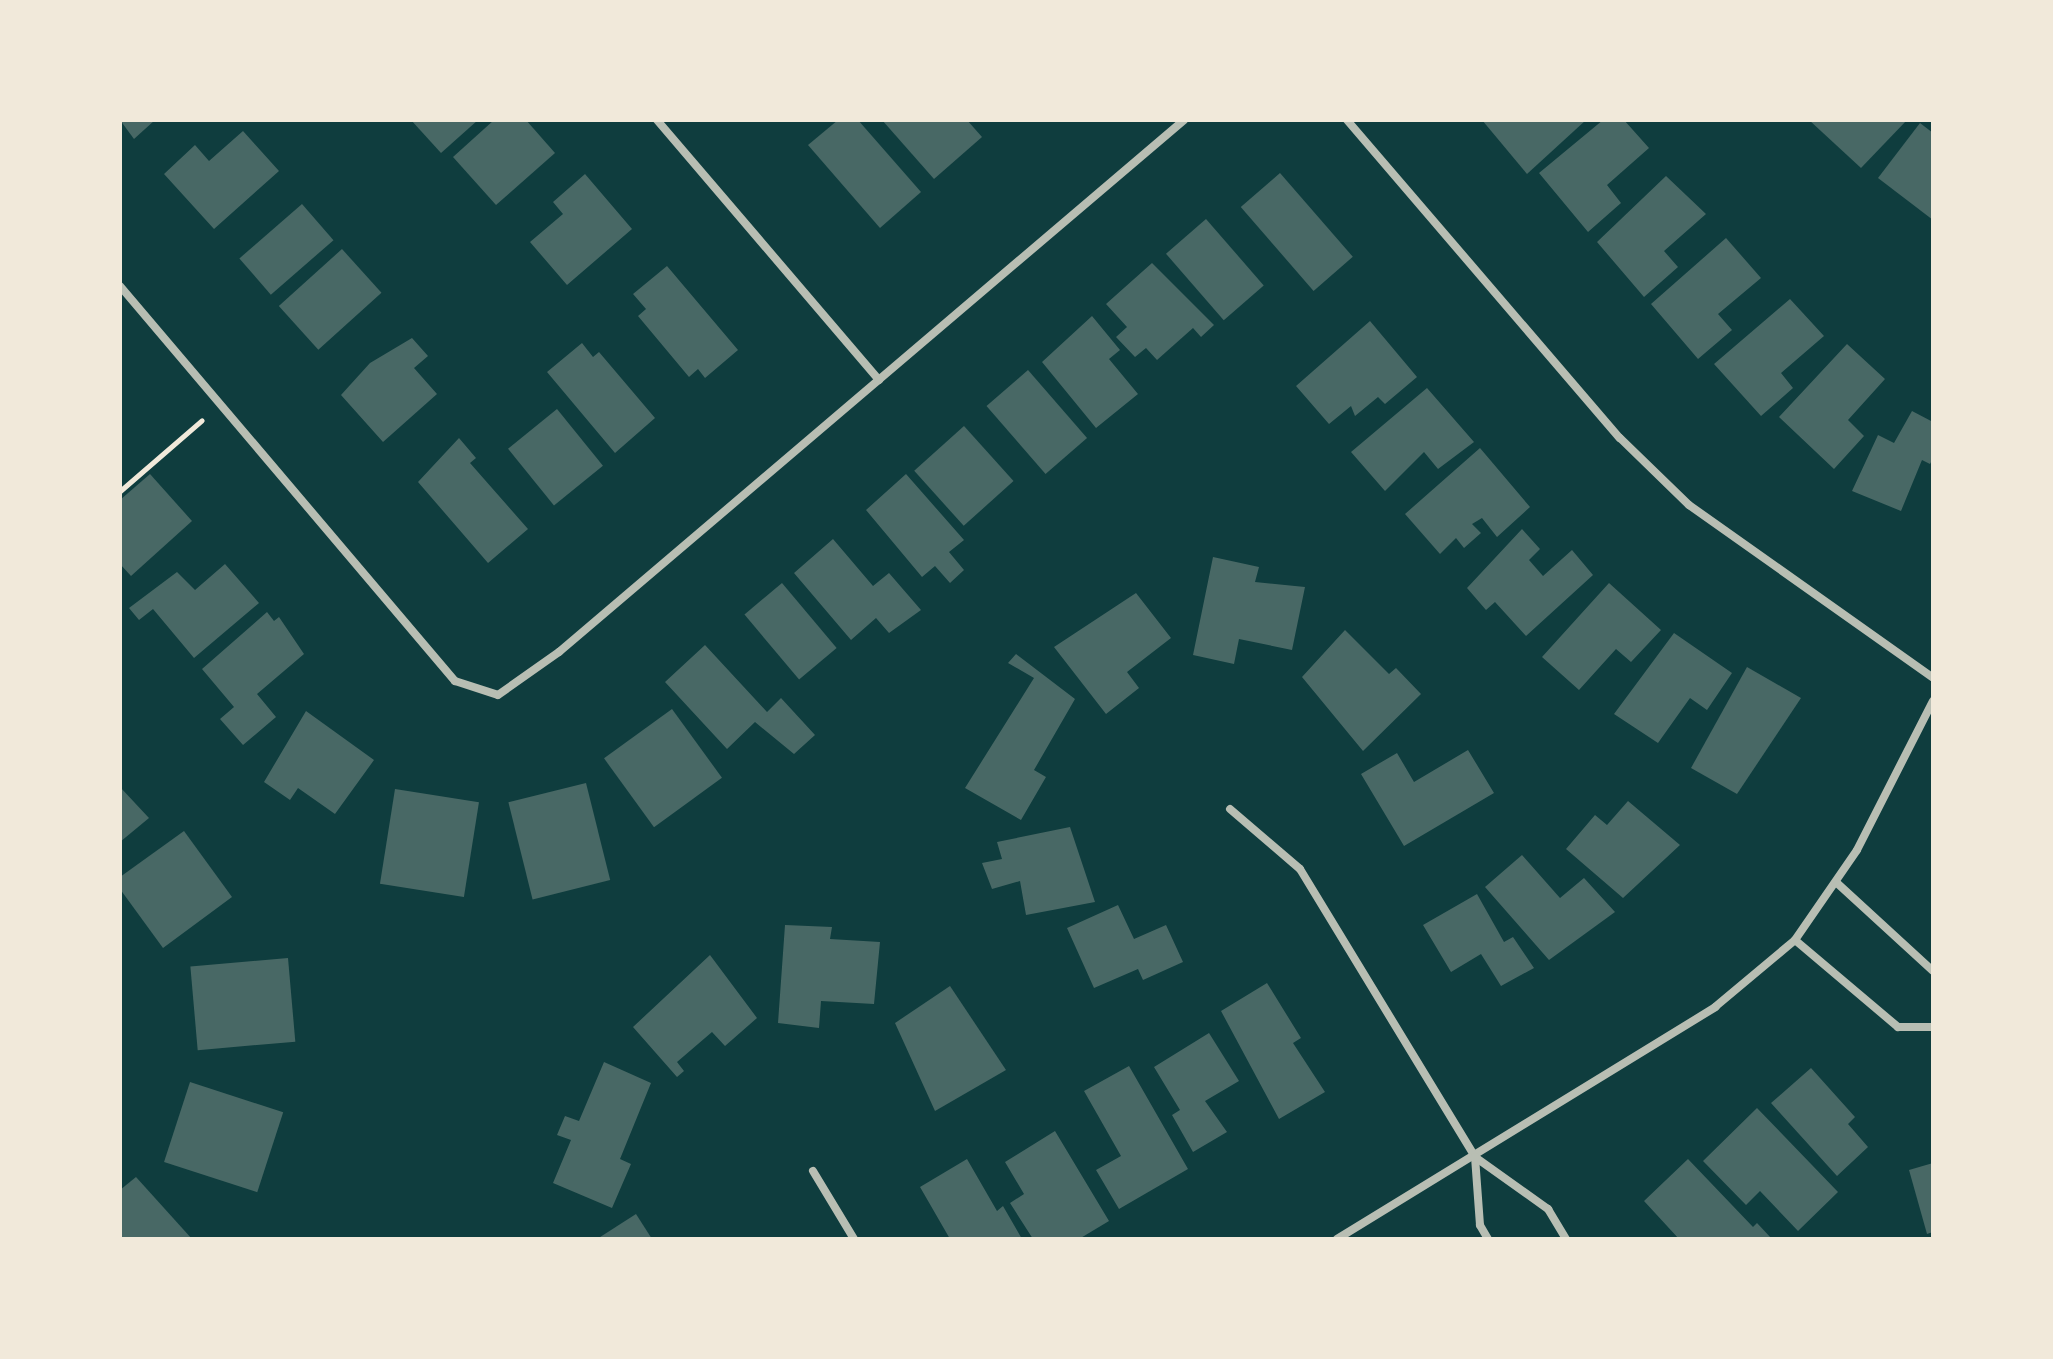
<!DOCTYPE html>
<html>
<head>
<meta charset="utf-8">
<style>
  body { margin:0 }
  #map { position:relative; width:2053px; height:1359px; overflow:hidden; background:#0f3d3e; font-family:Inter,sans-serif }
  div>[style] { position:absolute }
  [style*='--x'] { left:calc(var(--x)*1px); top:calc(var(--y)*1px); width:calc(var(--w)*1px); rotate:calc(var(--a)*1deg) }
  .building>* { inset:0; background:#486865; transform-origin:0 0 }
  .path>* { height:5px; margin:-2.5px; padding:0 2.5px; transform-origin:2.5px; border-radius:2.5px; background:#f1e9da }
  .minor>* { height:8px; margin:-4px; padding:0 4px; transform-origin:4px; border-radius:4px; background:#b8beb3 }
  span { translate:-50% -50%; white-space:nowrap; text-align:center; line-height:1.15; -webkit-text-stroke:7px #f1e9da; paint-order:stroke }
  .frame { position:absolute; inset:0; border:122px solid #f1e9da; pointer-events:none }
</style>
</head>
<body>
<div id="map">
  <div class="building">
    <i style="clip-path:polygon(120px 120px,155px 120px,134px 139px)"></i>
    <i style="clip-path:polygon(411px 120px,478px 120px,441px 153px)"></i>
    <i style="clip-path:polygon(494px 120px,526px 120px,555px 153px,496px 205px,453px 157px)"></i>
    <i style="clip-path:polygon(838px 120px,858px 120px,921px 192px,880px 228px,808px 145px)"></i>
    <i style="clip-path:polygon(882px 120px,967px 120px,982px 137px,934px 179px)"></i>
    <i style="clip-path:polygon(1482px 120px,1586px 120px,1527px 174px)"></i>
    <i style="clip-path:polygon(1603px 120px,1624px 120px,1649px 148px,1607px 185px,1621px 203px,1588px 232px,1539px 173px)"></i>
    <i style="clip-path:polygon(1809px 120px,1907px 120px,1861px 168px)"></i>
    <i style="clip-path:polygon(1920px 123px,1933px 133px,1933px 220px,1878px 178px)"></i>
    <i style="clip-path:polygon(243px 131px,279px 171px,214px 229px,164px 174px,195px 145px,209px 161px)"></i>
    <i style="left:1280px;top:173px;width:111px;height:52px;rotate:49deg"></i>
    <i style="clip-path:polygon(585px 174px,632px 229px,567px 285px,530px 242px,563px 214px,553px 202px)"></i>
    <i style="clip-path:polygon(1666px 176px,1706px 214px,1664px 251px,1678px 267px,1644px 297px,1597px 242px)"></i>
    <i style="left:302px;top:204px;width:48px;height:83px;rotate:49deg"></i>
    <i style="left:1206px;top:219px;width:88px;height:53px;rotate:49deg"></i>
    <i style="clip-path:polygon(1726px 238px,1761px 278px,1718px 314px,1732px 330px,1698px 359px,1651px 304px)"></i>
    <i style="left:342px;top:249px;width:59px;height:85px;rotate:48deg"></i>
    <i style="clip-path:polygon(1152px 263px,1214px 325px,1201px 337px,1193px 328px,1157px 360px,1146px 348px,1135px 357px,1116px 337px,1127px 327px,1106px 304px)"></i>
    <i style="clip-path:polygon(667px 266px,738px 350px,705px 378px,698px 369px,689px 377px,638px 316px,646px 309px,633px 294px)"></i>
    <i style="clip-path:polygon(1790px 299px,1824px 336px,1781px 373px,1793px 388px,1761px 416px,1714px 364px)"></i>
    <i style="clip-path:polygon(1092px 316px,1120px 350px,1109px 359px,1138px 394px,1096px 428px,1042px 362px)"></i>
    <i style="clip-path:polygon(1370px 321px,1417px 377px,1385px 404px,1378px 397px,1355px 416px,1351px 406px,1329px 424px,1296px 386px)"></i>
    <i style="clip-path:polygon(412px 338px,428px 356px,414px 368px,437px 394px,383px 442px,341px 395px,370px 363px)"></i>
    <i style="clip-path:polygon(582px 343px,593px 357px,599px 352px,655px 418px,615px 453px,547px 372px)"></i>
    <i style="clip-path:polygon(1847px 344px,1885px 379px,1848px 420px,1864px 436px,1834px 469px,1779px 417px)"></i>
    <i style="left:1028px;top:370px;width:90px;height:55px;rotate:49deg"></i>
    <i style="clip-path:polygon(1427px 388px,1474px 442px,1438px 469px,1424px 452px,1385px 491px,1351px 452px)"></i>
    <i style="left:557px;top:409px;width:73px;height:63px;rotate:51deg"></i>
    <i style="clip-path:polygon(1912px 411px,1933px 422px,1933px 458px,1930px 464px,1922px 460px,1901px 511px,1852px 491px,1878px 435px,1894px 443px)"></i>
    <i style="left:964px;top:426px;width:74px;height:67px;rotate:48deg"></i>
    <i style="clip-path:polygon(459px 438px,476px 458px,470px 463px,528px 529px,488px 563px,418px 482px)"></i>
    <i style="clip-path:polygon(1480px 448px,1530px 507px,1497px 537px,1482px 518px,1472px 524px,1481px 533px,1464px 548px,1456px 538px,1440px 554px,1405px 514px)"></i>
    <i style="clip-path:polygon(150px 474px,192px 521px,131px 576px,120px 564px,120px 500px)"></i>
    <i style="clip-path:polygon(906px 474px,964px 540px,949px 552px,964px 570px,950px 583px,935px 566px,922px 577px,866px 510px)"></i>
    <i style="clip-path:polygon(1522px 529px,1540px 549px,1529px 560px,1543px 576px,1572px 550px,1593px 575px,1526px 636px,1495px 602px,1486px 610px,1467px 588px)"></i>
    <i style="clip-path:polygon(833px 539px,873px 586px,889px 573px,921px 610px,889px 633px,876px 618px,851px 640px,794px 573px)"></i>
    <i style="clip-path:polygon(1213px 557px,1259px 567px,1255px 582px,1305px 587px,1292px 650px,1239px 639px,1234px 664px,1193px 655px)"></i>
    <i style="clip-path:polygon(225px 564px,259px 603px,194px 658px,153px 609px,139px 620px,129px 608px,177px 572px,195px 590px)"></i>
    <i style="left:782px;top:583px;width:85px;height:49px;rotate:50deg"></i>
    <i style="clip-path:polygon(1609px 583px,1661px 630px,1631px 662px,1616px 649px,1579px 690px,1542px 657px)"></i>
    <i style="clip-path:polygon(1136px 593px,1171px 638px,1127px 672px,1139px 688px,1106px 714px,1054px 647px)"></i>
    <i style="clip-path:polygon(267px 612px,274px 621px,279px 617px,304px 654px,257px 694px,276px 717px,243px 745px,220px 719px,234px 707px,202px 669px)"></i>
    <i style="clip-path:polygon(1345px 630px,1389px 674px,1396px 668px,1421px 694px,1363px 751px,1302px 677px)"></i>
    <i style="clip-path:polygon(1674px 633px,1732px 673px,1707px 710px,1690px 698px,1658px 743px,1614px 714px)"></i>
    <i style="clip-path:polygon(705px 645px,767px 712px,781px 698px,815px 735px,794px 754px,755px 722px,727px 749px,665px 682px)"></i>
    <i style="clip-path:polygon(1016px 654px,1075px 699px,1034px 770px,1046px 777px,1021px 820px,965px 788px,1034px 678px,1008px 663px)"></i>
    <i style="clip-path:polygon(1747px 667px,1801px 698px,1737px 794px,1691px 768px)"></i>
    <i style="left:672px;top:709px;width:85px;height:84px;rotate:54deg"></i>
    <i style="clip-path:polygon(306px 711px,374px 760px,335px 814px,298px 788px,290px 800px,264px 782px)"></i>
    <i style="clip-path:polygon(1468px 750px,1494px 793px,1404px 846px,1361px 774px,1397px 753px,1414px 782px)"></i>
    <i style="left:586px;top:783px;width:100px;height:80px;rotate:76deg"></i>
    <i style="clip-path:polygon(120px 787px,149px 818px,120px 842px)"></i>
    <i style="left:395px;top:789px;width:85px;height:96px;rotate:9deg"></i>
    <i style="clip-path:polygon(1628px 801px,1680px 845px,1623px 898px,1566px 849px,1595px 815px,1607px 825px)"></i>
    <i style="clip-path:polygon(1070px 827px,1095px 902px,1026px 915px,1020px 881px,992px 889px,982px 863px,1002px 859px,997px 842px)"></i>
    <i style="clip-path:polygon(184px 831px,232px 897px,163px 948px,120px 889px,120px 877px)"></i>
    <i style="clip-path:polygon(1522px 855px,1560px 898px,1584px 878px,1615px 912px,1549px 960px,1485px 887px)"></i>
    <i style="clip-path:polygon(1477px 894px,1504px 942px,1513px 937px,1534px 968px,1501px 986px,1481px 954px,1451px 972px,1423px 925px)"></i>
    <i style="clip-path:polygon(1118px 905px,1134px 939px,1166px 925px,1183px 962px,1143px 980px,1138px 969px,1094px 988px,1067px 928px)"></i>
    <i style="clip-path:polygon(785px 925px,832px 927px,830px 939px,880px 942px,874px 1004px,821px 1001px,819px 1028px,778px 1023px)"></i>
    <i style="clip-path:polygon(710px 955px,757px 1018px,725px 1046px,712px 1032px,677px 1062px,684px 1071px,677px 1077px,633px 1027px)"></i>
    <i style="left:288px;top:958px;width:84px;height:98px;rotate:85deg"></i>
    <i style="clip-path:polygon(1267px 983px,1301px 1038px,1293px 1043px,1325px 1092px,1279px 1119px,1221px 1011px)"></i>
    <i style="clip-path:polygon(950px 986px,1006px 1070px,935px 1111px,895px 1023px)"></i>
    <i style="clip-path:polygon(1209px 1033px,1239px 1081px,1205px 1101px,1227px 1132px,1193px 1152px,1172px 1115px,1180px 1110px,1154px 1067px)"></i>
    <i style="clip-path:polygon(604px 1062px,651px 1083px,620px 1159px,631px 1164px,612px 1208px,553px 1183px,571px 1140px,557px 1135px,565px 1116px,579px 1121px)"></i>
    <i style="clip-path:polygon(1129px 1066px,1188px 1169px,1119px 1209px,1096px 1170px,1121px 1156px,1084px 1091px)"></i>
    <i style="clip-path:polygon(1811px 1068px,1855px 1117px,1848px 1124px,1868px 1147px,1837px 1176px,1771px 1103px)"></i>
    <i style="left:190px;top:1082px;width:98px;height:84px;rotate:18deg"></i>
    <i style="clip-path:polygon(1757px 1108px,1838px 1192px,1798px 1231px,1760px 1191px,1746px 1205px,1703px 1161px)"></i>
    <i style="clip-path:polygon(1055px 1131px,1109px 1221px,1079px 1239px,1033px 1239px,1010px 1203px,1024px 1194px,1005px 1162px)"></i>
    <i style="clip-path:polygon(967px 1159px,997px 1211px,1003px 1206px,1022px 1239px,950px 1239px,920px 1187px)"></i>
    <i style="clip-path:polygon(1688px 1159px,1753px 1227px,1757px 1223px,1772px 1239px,1679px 1239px,1644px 1201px)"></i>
    <i style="clip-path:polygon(1933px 1163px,1933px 1232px,1927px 1234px,1909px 1170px)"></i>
    <i style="clip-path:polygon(136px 1177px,192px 1239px,120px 1239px,120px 1190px)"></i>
    <i style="clip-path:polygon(636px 1214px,652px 1239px,597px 1239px)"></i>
  </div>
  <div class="path">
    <i style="--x:120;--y:491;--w:108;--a:-40.9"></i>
  </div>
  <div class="minor">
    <i style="--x:657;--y:120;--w:342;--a:49.5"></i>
    <i style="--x:1347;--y:120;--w:419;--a:49.4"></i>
    <i style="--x:1620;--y:438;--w:96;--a:44.2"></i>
    <i style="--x:1689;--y:505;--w:299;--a:35.3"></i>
    <i style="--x:120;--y:286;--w:518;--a:49.7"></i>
    <i style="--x:455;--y:681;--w:45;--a:18"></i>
    <i style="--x:498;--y:695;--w:75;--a:-35.2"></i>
    <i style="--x:559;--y:652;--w:821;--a:-40.4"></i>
    <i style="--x:1230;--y:809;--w:92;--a:40.6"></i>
    <i style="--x:1300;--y:869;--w:337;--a:58.7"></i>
    <i style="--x:1837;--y:883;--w:130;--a:42.5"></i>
    <i style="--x:1795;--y:940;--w:135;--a:40.2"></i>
    <i style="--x:1898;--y:1027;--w:35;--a:0"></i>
    <i style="--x:813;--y:1171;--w:79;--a:58.9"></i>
    <i style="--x:1337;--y:1239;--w:444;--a:-31.5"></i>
    <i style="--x:1715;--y:1007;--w:104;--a:-39.9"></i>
    <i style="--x:1795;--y:940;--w:109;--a:-55.4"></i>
    <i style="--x:1857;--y:850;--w:167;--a:-63"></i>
    <i style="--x:1488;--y:1239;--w:16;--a:-120"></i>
    <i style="--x:1480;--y:1225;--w:68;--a:-94.2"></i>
    <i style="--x:1475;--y:1157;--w:90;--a:35.5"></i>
    <i style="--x:1548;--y:1209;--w:35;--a:59"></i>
  </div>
  <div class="frame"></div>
</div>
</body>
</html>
